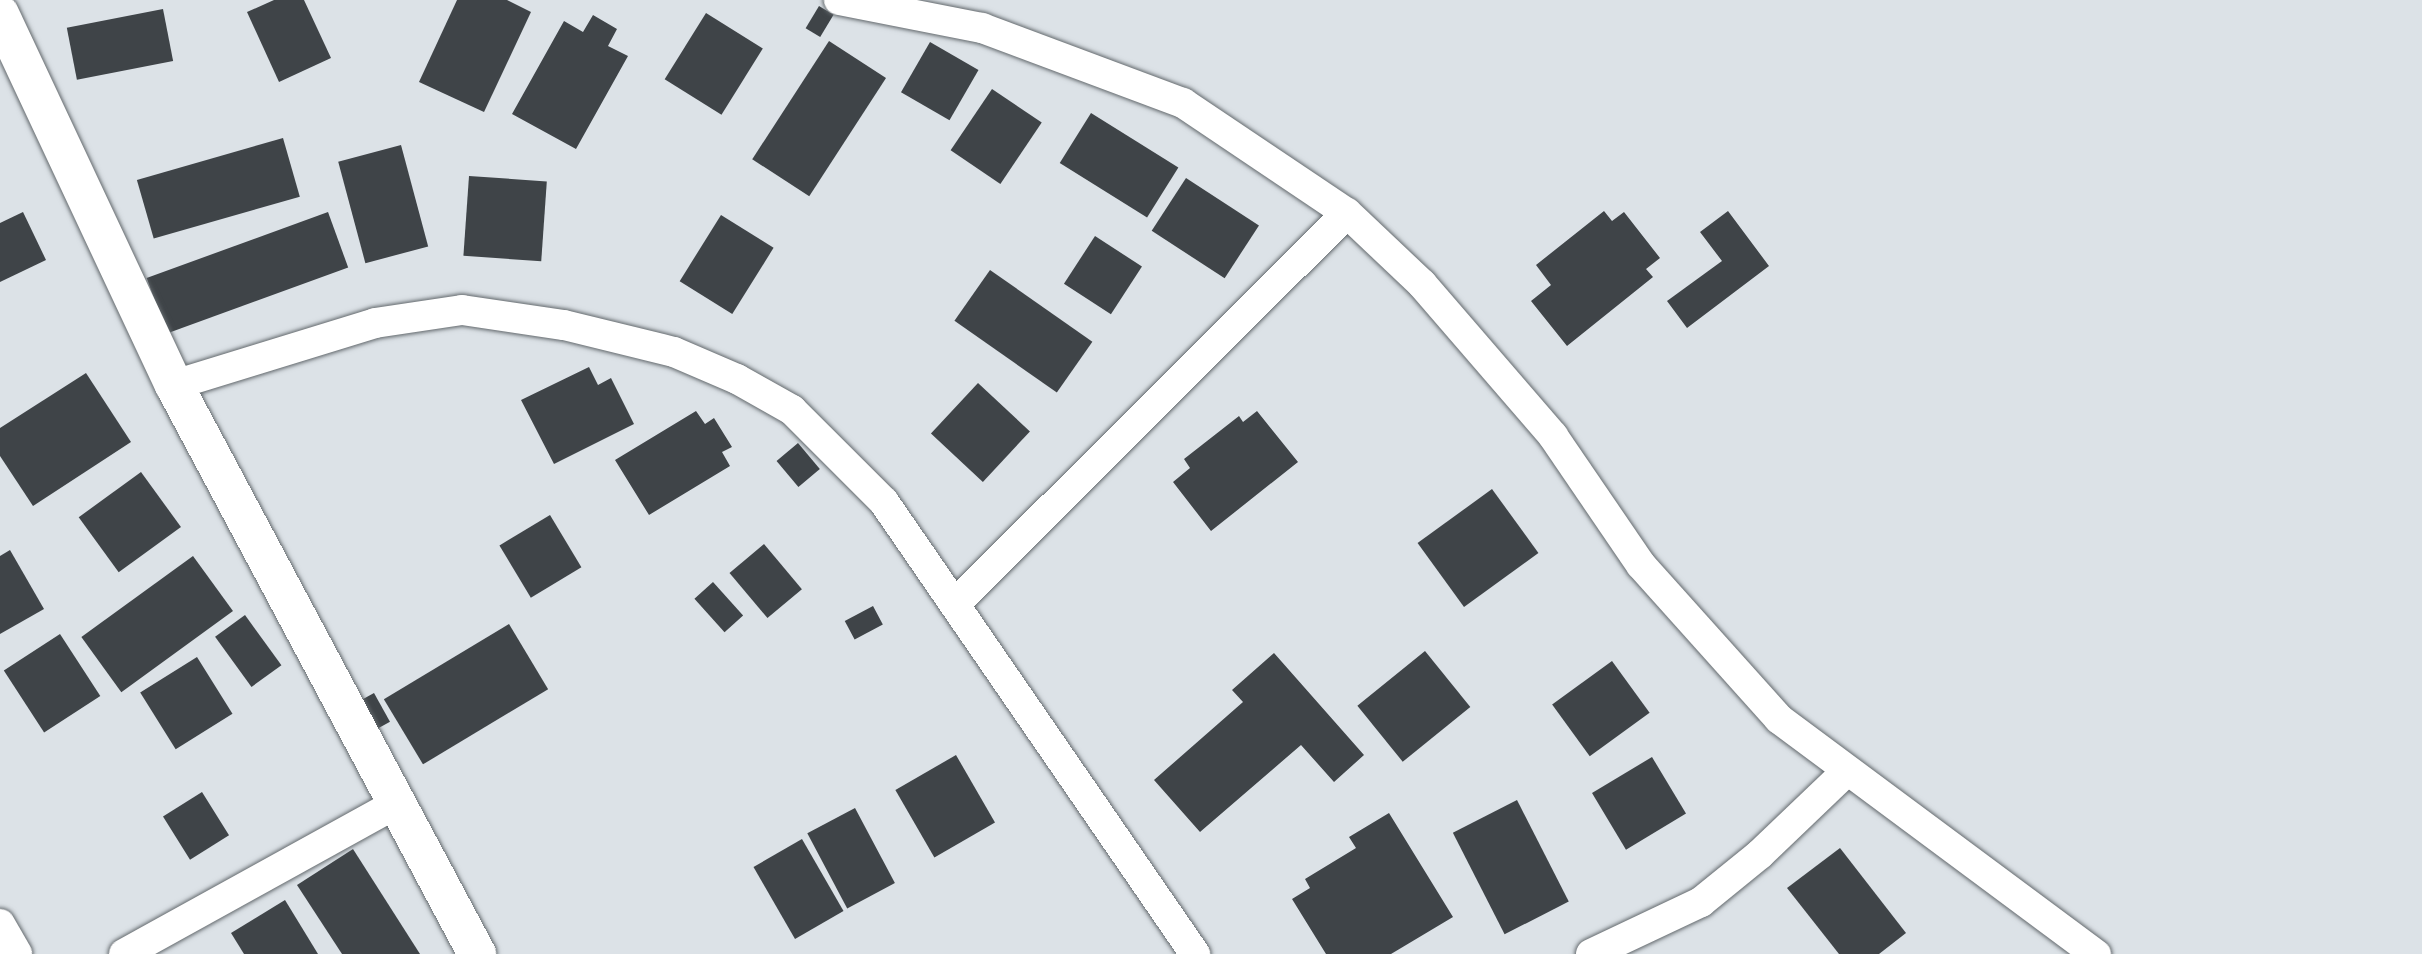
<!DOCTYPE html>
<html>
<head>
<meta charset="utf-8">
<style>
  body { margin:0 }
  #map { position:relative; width:2422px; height:954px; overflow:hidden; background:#dce2e7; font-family:"Exo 2",sans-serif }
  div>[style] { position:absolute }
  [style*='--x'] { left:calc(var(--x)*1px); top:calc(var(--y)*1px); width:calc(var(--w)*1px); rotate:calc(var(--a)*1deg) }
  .building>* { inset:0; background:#3f4448; transform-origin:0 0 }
  .roads { filter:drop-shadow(0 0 2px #63696d) drop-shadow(0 0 2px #63696d) }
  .minor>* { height:30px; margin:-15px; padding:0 15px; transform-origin:15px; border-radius:15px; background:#fff }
  .tertiary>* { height:38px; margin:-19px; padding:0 19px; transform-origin:19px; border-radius:19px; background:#fff }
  span { translate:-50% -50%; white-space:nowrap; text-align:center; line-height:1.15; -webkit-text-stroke:7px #e9f0f5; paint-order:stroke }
</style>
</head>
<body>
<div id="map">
  <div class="building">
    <i style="clip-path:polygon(274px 0,304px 0,331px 58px,279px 82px,247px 12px)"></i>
    <i style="clip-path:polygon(457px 0,507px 0,531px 12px,484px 112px,419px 82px)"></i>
    <i style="left:819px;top:6px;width:17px;height:26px;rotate:31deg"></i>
    <i style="left:163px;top:9px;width:53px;height:98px;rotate:79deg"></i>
    <i style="left:706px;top:13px;width:67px;height:78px;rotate:32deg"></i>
    <i style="clip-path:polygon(593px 15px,617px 29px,608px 46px,628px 56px,576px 149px,512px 114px,564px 21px,583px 32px)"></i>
    <i style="left:829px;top:41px;width:68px;height:141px;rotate:33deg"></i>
    <i style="left:930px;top:42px;width:56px;height:58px;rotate:30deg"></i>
    <i style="left:992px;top:89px;width:60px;height:74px;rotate:34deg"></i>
    <i style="left:1091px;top:113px;width:103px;height:59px;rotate:32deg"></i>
    <i style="left:283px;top:138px;width:61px;height:152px;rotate:74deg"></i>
    <i style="left:401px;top:145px;width:105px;height:65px;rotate:75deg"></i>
    <i style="left:469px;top:176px;width:78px;height:80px;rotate:4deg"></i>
    <i style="left:1186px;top:178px;width:87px;height:63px;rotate:33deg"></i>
    <i style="clip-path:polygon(1604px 211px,1612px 221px,1624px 212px,1660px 258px,1646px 269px,1653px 277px,1567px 346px,1531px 301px,1551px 285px,1536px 265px)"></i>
    <i style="clip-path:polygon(1728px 211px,1769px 266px,1687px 328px,1667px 301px,1722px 261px,1700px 232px)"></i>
    <i style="clip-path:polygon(23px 212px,46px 260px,0 282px,0 223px)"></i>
    <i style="left:328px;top:212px;width:59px;height:193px;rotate:70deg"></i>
    <i style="left:721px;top:215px;width:62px;height:78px;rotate:32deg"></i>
    <i style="left:1095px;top:236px;width:56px;height:57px;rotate:33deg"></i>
    <i style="left:990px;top:270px;width:125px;height:62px;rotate:35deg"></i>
    <i style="clip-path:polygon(589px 367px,598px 385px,611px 378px,634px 424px,554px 464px,521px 400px)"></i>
    <i style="clip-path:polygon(86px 373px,131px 442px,33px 506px,0 456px,0 428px)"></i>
    <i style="left:978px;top:383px;width:71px;height:69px;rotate:43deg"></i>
    <i style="clip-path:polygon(696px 411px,705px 424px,714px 418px,732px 447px,722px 452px,730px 466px,649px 515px,615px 460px)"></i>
    <i style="clip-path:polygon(1257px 411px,1298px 462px,1211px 531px,1173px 482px,1190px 468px,1184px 459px,1239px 416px,1243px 422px)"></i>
    <i style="left:798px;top:443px;width:34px;height:28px;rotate:50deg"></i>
    <i style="left:141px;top:472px;width:68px;height:77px;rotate:54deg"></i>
    <i style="left:1492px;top:489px;width:79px;height:92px;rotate:54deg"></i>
    <i style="left:550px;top:515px;width:61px;height:59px;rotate:59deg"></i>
    <i style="left:764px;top:544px;width:59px;height:45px;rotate:50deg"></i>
    <i style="clip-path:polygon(10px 550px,44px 609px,0 634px,0 556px)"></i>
    <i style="left:193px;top:556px;width:68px;height:138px;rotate:54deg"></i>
    <i style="left:713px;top:582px;width:45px;height:25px;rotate:48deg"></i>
    <i style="left:873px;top:606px;width:21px;height:32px;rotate:62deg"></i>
    <i style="left:245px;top:615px;width:62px;height:37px;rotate:54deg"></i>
    <i style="left:509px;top:624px;width:76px;height:146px;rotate:59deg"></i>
    <i style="left:60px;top:634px;width:74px;height:67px;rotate:57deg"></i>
    <i style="left:1425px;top:651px;width:72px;height:87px;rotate:51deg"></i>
    <i style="clip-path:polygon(1274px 653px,1364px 755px,1334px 782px,1301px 745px,1200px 832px,1154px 780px,1243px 702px,1232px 690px)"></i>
    <i style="left:197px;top:657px;width:67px;height:67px;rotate:58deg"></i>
    <i style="left:1612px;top:661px;width:64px;height:74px;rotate:54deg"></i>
    <i style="left:374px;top:693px;width:33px;height:17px;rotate:61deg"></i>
    <i style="left:956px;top:755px;width:78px;height:70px;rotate:60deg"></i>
    <i style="left:1652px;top:757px;width:66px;height:70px;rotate:59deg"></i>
    <i style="left:202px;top:792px;width:51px;height:46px;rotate:58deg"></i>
    <i style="left:1517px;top:800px;width:114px;height:72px;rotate:63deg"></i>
    <i style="left:855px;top:808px;width:85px;height:54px;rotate:62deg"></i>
    <i style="clip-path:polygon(1389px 813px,1453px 917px,1391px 954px,1326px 954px,1292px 899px,1310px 888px,1305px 879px,1356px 848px,1349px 837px)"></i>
    <i style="left:802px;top:839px;width:83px;height:56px;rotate:60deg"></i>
    <i style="clip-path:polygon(1840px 848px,1906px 933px,1879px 954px,1839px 954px,1787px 888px)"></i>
    <i style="clip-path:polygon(353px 849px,420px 954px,342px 954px,297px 885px)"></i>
    <i style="clip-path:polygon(285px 900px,318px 954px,244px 954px,231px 933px)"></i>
  </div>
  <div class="roads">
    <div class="minor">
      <i style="--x:839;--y:0;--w:146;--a:11.1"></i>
      <i style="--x:982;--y:28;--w:215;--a:20.5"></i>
      <i style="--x:1183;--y:103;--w:197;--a:33.9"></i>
      <i style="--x:1347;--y:213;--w:103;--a:43.4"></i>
      <i style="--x:1422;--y:284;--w:201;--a:49.2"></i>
      <i style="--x:1553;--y:436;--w:156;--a:55.7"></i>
      <i style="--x:1641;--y:565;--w:207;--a:48.1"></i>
      <i style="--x:1779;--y:719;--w:395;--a:36.6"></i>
      <i style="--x:174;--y:385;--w:210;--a:-17.1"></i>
      <i style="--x:375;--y:323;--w:88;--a:-8.5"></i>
      <i style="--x:462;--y:310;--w:103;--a:8.4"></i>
      <i style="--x:564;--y:325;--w:113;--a:13.8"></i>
      <i style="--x:674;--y:352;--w:69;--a:23.2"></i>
      <i style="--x:737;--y:379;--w:63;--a:29.4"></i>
      <i style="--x:792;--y:410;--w:130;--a:45"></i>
      <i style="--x:884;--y:502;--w:549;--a:55.47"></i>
      <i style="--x:956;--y:603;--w:552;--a:-44.93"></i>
      <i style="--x:0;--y:924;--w:34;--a:60"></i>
      <i style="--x:124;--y:954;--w:313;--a:-28.9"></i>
      <i style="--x:1591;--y:954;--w:122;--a:-25.3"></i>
      <i style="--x:1701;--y:902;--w:76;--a:-39.1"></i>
      <i style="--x:1760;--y:854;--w:120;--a:-43.7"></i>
    </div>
    <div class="tertiary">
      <i style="--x:0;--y:14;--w:410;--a:64.9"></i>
      <i style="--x:174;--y:385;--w:645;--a:61.96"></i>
    </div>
  </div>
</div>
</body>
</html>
